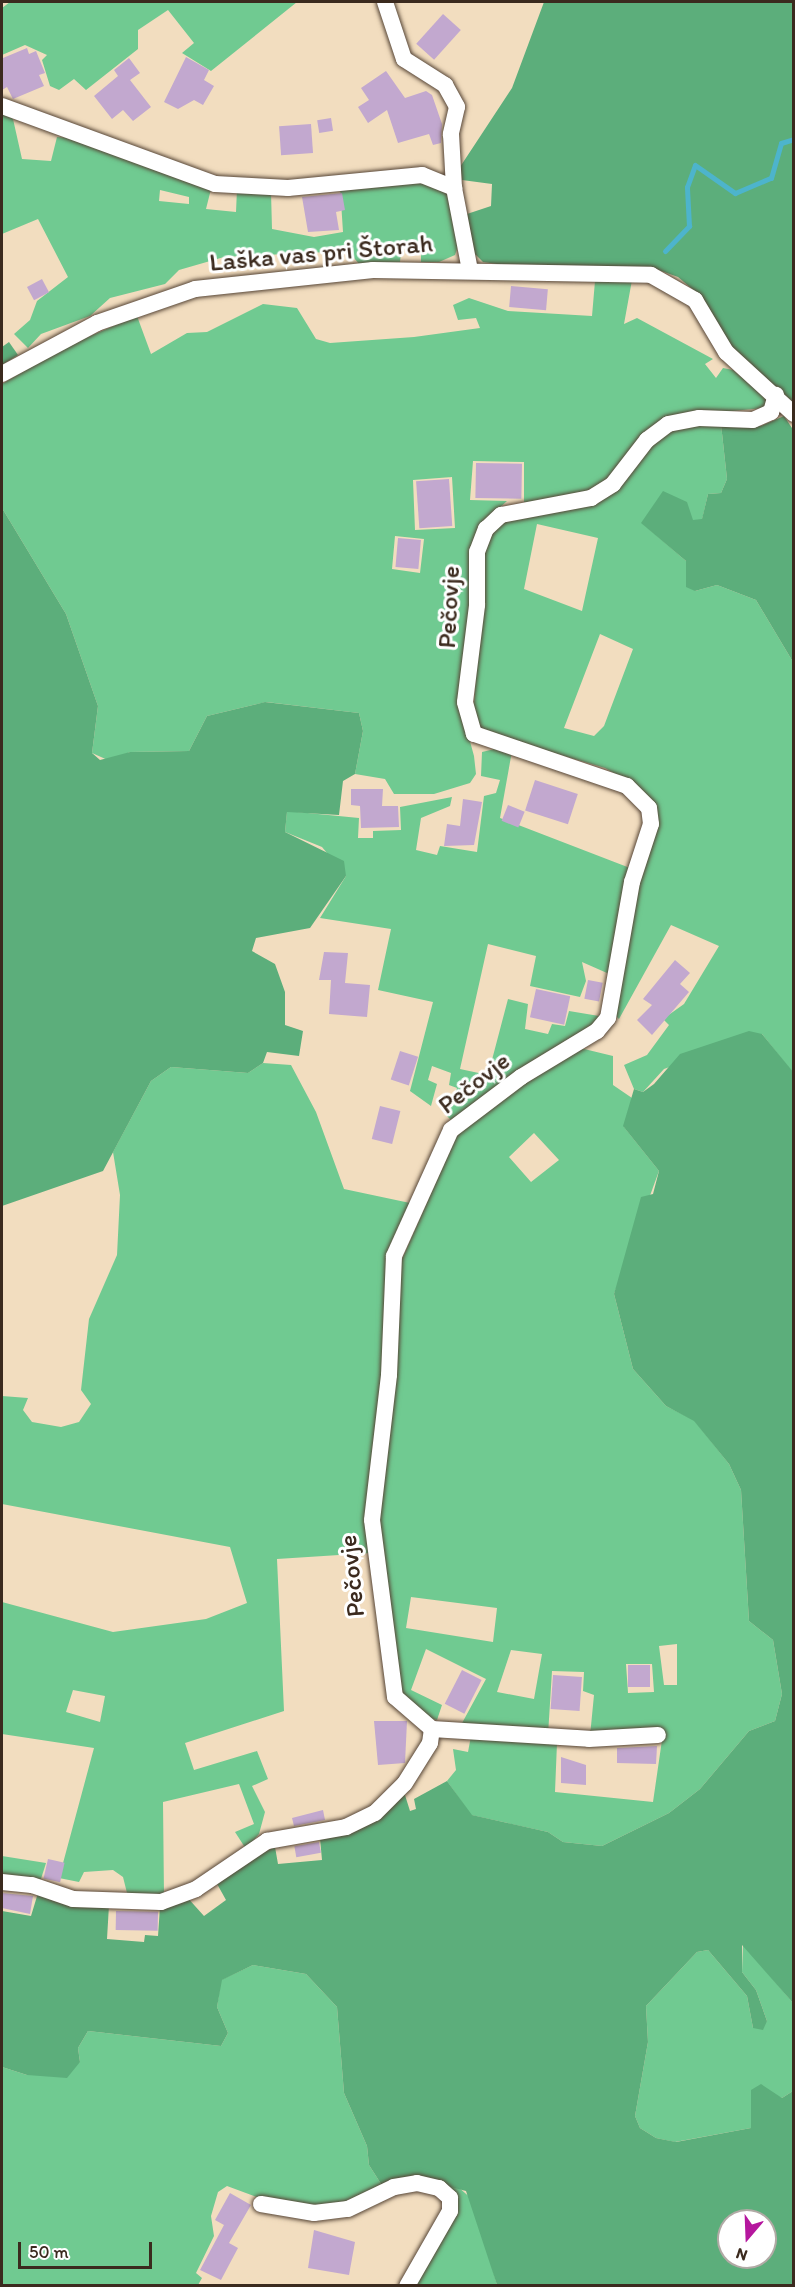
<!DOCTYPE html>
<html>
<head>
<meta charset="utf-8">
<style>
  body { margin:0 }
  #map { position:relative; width:795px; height:2287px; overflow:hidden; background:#f2ddbf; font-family:Itim,sans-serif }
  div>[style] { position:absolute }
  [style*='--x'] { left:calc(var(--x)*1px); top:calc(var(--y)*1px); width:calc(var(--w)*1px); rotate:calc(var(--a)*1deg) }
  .green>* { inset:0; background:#70ca91 }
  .forest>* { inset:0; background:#5cae7b }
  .stream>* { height:5px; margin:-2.5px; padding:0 2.5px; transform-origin:2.5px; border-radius:2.5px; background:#4db4cc }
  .building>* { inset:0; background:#c2a8cf; transform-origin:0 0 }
  .roads { filter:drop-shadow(0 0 2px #564536) drop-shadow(0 0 2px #564536) }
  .minor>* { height:16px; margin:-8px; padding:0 8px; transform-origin:8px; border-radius:8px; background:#fff }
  span { translate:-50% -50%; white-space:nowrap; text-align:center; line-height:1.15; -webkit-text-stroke:6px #fff; paint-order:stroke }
  .street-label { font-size:26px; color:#3b2a1e }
  .frame { position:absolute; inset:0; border:3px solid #3b2a1e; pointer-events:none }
  .north { position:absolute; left:717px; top:2209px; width:60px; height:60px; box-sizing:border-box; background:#fff; border:2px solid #b1aaa5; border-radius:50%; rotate:199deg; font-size:16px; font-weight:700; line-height:24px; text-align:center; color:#3b2a1e }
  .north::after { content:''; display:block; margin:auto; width:21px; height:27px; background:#b5179e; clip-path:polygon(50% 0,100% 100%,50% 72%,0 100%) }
  .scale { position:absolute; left:18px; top:2242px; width:134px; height:27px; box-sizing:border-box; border:3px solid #3b2a1e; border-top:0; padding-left:8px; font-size:18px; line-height:21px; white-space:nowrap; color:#3b2a1e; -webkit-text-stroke:4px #fff; paint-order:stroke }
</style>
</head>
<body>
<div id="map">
  <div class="green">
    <i style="clip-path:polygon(10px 2px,297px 2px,211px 71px,182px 53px,194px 43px,168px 10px,138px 30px,138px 49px,86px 90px,74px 79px,59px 90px,50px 86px,42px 60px,47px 55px,25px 45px,2px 55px,2px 8px)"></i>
    <i style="clip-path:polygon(evenodd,2px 111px,13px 119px,22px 159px,51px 161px,57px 137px,71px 138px,212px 185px,206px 209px,236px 212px,237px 189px,271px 192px,272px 229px,314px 237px,343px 232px,340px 186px,414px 177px,449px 193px,459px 243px,455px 255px,439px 262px,421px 262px,421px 243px,402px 244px,400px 262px,360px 265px,348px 251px,224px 257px,179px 270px,165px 284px,110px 298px,90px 316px,41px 334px,28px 348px,14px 334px,30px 320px,37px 301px,68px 277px,38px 219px,2px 234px,2px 111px,160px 190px,189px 197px,189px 204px,159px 201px,160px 190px)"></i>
    <i style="clip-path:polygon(evenodd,632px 280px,624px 324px,637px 318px,713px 359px,705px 364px,716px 378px,723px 368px,733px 370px,767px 398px,765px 408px,679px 416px,589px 494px,554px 502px,524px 502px,524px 462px,473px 461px,470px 500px,507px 501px,486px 520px,459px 701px,474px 756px,476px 774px,470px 783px,434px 794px,394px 794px,385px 779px,355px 774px,363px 731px,359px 713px,266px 702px,207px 716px,189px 751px,130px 752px,110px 761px,92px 753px,98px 706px,66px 614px,2px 508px,2px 384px,67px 346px,137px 316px,151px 354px,187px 333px,207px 332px,263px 304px,297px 308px,316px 339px,330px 343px,414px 337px,480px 328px,476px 318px,458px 320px,453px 305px,469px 298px,508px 311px,592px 316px,595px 281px,632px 280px,452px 477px,455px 528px,415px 530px,413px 480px,452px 477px,632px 280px,395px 536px,424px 539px,420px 573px,392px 569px,395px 536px)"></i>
    <i style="clip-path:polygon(evenodd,721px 424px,727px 479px,721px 493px,708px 494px,702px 520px,642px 523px,686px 561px,695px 591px,717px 585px,756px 600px,793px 662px,793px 1073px,762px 1034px,664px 1069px,643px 1092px,634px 1089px,624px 1065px,647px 1055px,669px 1025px,663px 1019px,684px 1004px,719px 946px,671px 925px,619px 1019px,614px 1014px,632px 905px,656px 828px,635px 785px,605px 768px,483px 732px,473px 719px,485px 545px,501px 522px,591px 503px,654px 439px,686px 425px,721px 424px,537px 524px,598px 538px,582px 611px,524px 589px,537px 524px,721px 424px,600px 634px,633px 649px,604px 726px,594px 736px,564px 728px,600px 634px)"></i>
    <i style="clip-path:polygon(499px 748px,512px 751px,500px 818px,630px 868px,613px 968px,607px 973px,582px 962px,586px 981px,580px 997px,530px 986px,536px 956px,488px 944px,460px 1069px,488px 1075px,508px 999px,528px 1004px,525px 1029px,548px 1034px,552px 1024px,565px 1026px,569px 1011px,599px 1016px,599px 1020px,452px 1121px,447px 1116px,457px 1088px,449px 1085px,451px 1073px,432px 1066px,428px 1080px,437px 1084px,431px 1106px,410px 1091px,433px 1002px,378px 990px,391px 929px,320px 918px,346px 876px,322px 847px,285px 832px,287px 811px,359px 818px,358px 838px,373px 838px,373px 831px,401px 830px,400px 807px,452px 797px,450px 806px,421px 818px,416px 850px,437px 855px,440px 846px,477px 852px,484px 796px,496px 793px,500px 780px,481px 776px,482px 752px)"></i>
    <i style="clip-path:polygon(evenodd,580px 1048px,613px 1056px,613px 1085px,632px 1098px,624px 1127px,659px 1171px,614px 1294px,633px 1369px,666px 1406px,694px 1420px,729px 1464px,741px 1490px,749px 1621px,773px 1640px,782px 1694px,775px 1721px,749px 1731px,700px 1789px,669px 1813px,602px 1846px,563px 1842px,548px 1832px,471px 1815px,447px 1781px,456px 1770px,453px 1749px,468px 1752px,471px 1736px,557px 1743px,555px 1792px,653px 1802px,662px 1740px,590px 1736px,594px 1695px,583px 1691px,584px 1672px,552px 1671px,548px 1735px,461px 1725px,486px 1679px,426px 1649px,411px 1690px,442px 1705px,437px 1720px,419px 1715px,406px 1705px,388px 1642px,377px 1551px,396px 1273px,458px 1132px,507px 1093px,580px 1048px,534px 1133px,559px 1160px,531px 1182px,509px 1157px,534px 1133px,580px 1048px,411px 1597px,497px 1608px,493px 1642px,406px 1628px,411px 1597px,580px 1048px,677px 1644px,677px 1685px,664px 1685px,659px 1646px,677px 1644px,580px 1048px,511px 1650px,542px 1654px,534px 1699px,497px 1692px,511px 1650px,580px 1048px,626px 1664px,652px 1664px,654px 1692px,628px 1693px,626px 1664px)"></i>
    <i style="clip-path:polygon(evenodd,263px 1063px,291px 1065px,316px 1112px,344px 1189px,410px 1203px,386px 1306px,370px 1553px,277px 1559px,284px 1711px,185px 1743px,194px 1770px,257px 1751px,268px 1779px,252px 1786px,265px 1812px,259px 1834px,246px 1849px,235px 1832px,254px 1824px,239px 1784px,163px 1802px,164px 1896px,128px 1897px,123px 1877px,113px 1870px,84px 1872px,79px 1882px,59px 1878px,94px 1748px,2px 1734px,2px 1602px,113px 1632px,206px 1619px,247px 1603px,230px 1547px,2px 1504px,2px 1396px,28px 1398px,23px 1410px,32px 1422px,61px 1427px,79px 1422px,91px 1404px,81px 1390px,89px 1319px,117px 1255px,120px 1195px,113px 1152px,151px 1081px,171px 1067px,248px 1073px,263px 1063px,73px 1690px,105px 1696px,100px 1722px,66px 1712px,73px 1690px)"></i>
    <i style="clip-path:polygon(2px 1856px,46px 1863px,40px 1882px,2px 1877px)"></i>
    <i style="clip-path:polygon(743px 1944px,793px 2003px,793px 2091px,782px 2098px,751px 2090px,751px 2128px,675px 2142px,656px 2138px,640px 2128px,635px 2116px,648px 2042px,646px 2006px,697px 1952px,708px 1950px,747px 1996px,753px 2028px,767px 2021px,756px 1990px,742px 1972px)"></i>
    <i style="clip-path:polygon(253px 1965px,306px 1974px,337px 2007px,344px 2093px,367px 2146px,369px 2165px,383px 2187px,340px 2207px,281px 2206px,227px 2186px,218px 2192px,211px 2216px,214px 2236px,196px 2273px,202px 2278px,198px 2285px,2px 2285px,2px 2067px,27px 2075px,80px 2062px,78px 2048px,88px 2031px,221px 2046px,228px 2033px,217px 2007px,221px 1980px)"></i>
    <i style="clip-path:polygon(443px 2185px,457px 2186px,473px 2200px,497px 2285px,413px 2286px,444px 2236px)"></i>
  </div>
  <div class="forest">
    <i style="clip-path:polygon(544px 2px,793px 2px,793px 402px,729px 348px,697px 293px,678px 277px,653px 268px,497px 264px,483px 262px,474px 253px,467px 214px,491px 206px,492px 184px,462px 180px,460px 167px,512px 88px)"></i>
    <i style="clip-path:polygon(9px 342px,18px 355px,2px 365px,2px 347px)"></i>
    <i style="clip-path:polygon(784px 416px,794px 431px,793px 662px,756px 600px,717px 585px,695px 591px,686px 587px,686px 561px,641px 523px,663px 491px,687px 502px,693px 520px,702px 519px,708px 494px,721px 493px,727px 479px,721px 424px,761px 426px)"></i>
    <i style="clip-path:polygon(2px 508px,66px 614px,98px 706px,92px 753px,100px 760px,130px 752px,189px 751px,207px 716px,265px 702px,359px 713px,363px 731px,355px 774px,343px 781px,339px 815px,287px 812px,285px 832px,344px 861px,346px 876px,310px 928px,256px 938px,252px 951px,275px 964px,285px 992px,285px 1025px,303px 1031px,299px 1056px,267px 1052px,263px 1063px,248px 1073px,171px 1067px,151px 1081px,103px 1171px,2px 1206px)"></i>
    <i style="clip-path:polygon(evenodd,749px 1031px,762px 1034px,794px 1073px,793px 2003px,742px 1945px,742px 1972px,756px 1990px,767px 2021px,763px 2030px,753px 2028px,747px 1996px,708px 1950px,697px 1952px,646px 2006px,648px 2042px,635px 2116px,640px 2128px,656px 2138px,676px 2142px,751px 2128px,751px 2090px,761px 2084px,782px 2098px,793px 2091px,793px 2285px,497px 2285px,466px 2191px,443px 2185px,383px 2187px,369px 2165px,367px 2146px,344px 2093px,337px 2007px,306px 1974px,253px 1965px,222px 1980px,217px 2007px,228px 2033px,221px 2046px,88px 2031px,78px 2048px,80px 2062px,67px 2078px,27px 2075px,2px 2067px,2px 1911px,31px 1916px,38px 1893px,109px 1905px,107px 1939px,144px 1942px,145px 1935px,158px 1936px,160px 1907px,186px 1896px,204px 1916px,226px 1900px,216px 1882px,256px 1856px,275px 1847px,278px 1864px,322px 1860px,320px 1838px,404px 1792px,410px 1811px,416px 1809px,414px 1799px,447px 1781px,472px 1815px,548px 1832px,563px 1842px,602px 1846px,669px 1813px,700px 1789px,749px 1731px,775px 1721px,782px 1694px,773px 1640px,749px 1621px,741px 1490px,729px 1464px,694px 1421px,666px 1406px,633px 1369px,614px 1294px,641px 1197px,653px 1194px,659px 1171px,623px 1126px,634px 1089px,643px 1092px,654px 1084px,680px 1054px,749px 1031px,729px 2221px,765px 2221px,765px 2257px,729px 2257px,729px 2221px)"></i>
  </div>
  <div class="stream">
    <i style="--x:665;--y:251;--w:35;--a:-46"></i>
    <i style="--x:689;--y:226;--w:39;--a:-93"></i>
    <i style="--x:687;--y:187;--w:23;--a:-70"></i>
    <i style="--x:695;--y:165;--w:49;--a:35"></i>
    <i style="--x:735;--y:193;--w:39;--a:-23"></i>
    <i style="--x:771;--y:178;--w:36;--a:-74"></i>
    <i style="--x:781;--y:143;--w:14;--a:-17"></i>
  </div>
  <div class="building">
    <i style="left:443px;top:14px;width:24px;height:40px;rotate:42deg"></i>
    <i style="clip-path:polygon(27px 48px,29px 54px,36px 51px,45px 73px,39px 75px,44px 86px,13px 99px,7px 87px,2px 90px,3px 58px)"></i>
    <i style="clip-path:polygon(186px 57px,209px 70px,204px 80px,214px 86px,203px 105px,194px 100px,178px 109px,164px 102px)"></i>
    <i style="clip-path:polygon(129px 58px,140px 73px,130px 80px,151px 107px,133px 121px,123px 110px,112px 119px,94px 96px,118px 76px,114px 70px)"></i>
    <i style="clip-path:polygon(386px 71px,405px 98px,426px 91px,432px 95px,442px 124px,441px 143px,433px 145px,429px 134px,398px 143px,387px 110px,368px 123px,358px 107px,369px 100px,361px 88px)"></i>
    <i style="left:331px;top:118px;width:13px;height:14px;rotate:81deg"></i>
    <i style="left:311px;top:124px;width:29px;height:32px;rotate:86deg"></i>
    <i style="clip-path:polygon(342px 193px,345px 210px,336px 212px,339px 230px,308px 232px,302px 197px)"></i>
    <i style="left:42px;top:279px;width:15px;height:17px;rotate:62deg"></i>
    <i style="left:511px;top:286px;width:37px;height:21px;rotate:5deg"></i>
    <i style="left:476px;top:463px;width:46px;height:35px;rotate:1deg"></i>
    <i style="left:449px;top:479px;width:47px;height:33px;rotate:86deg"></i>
    <i style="left:398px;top:538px;width:23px;height:29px;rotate:5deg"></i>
    <i style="left:535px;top:780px;width:45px;height:32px;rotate:18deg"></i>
    <i style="clip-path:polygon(351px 789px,383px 789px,382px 806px,398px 806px,399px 827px,361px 828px,360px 806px,351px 805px)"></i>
    <i style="clip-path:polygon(463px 799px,482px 802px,474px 845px,444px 846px,447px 824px,460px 826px)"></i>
    <i style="left:508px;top:805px;width:18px;height:17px;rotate:22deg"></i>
    <i style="clip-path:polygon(324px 952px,348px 953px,345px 983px,370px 985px,367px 1017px,329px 1014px,331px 980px,319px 980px)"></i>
    <i style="clip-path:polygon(675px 960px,690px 973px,680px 984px,689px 992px,652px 1035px,637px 1020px,652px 1005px,643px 999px)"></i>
    <i style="left:588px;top:980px;width:15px;height:19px;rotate:11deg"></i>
    <i style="left:536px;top:989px;width:35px;height:29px;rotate:12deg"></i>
    <i style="left:400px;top:1051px;width:19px;height:30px;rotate:18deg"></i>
    <i style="left:380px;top:1106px;width:21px;height:34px;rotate:14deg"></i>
    <i style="left:628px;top:1665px;width:22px;height:22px"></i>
    <i style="left:462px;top:1670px;width:22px;height:38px;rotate:27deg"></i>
    <i style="left:553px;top:1675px;width:29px;height:34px;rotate:4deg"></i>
    <i style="clip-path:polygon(374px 1721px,407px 1721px,405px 1763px,378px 1765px)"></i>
    <i style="clip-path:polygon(657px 1746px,656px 1764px,617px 1763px,617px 1748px)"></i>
    <i style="clip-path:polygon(561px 1757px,586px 1765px,586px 1785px,561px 1783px)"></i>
    <i style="clip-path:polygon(323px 1810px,325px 1820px,294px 1826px,292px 1818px)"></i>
    <i style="left:319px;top:1842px;width:11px;height:25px;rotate:80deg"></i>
    <i style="left:48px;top:1859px;width:17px;height:20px;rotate:13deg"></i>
    <i style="clip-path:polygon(2px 1893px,33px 1896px,30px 1914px,2px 1908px)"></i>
    <i style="left:116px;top:1911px;width:42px;height:19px;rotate:1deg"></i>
    <i style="clip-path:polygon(230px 2193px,251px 2205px,229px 2243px,238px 2248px,221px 2280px,200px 2270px,224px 2225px,215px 2220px)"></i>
    <i style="clip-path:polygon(314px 2230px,355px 2242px,349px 2275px,308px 2268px)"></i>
  </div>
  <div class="roads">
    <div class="minor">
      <i style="--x:385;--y:2;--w:60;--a:71.6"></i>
      <i style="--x:404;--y:59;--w:49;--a:32.4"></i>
      <i style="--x:445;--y:85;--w:25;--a:61"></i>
      <i style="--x:457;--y:107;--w:28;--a:103"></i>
      <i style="--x:451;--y:134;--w:54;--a:86.8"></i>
      <i style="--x:454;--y:188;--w:84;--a:79"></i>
      <i style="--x:2;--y:106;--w:227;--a:20.1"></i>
      <i style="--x:215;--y:184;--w:73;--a:3.1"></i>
      <i style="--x:288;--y:188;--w:135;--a:-5.5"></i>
      <i style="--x:422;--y:175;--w:35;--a:22"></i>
      <i style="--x:2;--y:374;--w:108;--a:-28.2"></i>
      <i style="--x:97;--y:323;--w:104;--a:-19.1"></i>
      <i style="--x:195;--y:289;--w:179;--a:-6.1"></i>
      <i style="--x:373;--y:270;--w:278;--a:1"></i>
      <i style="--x:651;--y:275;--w:51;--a:29.6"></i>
      <i style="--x:695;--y:300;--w:61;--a:59.2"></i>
      <i style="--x:726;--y:352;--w:92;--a:42.4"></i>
      <i style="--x:432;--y:1729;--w:157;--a:3.6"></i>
      <i style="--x:589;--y:1739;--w:69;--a:-3.3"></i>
      <i style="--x:2;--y:1882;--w:30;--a:6"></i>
      <i style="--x:32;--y:1885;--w:43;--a:18.9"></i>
      <i style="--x:73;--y:1899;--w:88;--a:2"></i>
      <i style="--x:161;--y:1902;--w:37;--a:-20"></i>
      <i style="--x:196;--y:1889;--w:86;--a:-34.1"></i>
      <i style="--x:267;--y:1841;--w:80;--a:-10"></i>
      <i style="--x:346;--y:1827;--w:32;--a:-26"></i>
      <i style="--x:375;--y:1813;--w:42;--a:-45"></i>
      <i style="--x:405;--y:1783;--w:47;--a:-58"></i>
      <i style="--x:430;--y:1743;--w:14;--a:-82"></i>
      <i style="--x:432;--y:1729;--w:49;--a:-139.1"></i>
      <i style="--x:395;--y:1697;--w:178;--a:-97.4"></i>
      <i style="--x:372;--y:1520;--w:146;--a:-83.3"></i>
      <i style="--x:389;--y:1375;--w:119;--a:-87.6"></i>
      <i style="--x:394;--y:1256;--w:138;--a:-65.7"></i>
      <i style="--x:451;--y:1130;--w:88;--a:-37.1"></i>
      <i style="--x:521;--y:1077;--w:89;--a:-31.2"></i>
      <i style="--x:597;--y:1031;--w:17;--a:-50"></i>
      <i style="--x:608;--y:1018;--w:138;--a:-80"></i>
      <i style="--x:632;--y:882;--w:61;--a:-71.9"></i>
      <i style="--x:651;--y:824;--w:16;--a:-97"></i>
      <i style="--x:649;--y:808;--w:31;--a:-135"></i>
      <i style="--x:627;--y:786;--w:162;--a:-161.2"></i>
      <i style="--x:474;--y:734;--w:33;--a:-106"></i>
      <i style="--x:465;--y:702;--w:98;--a:-82.9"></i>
      <i style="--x:477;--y:605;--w:53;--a:-90"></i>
      <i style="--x:477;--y:552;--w:25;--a:-69"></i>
      <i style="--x:486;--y:529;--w:21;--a:-43"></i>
      <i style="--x:501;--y:515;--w:92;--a:-10.7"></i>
      <i style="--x:591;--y:498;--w:26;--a:-32"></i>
      <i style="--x:613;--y:484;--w:56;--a:-52.3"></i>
      <i style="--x:647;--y:440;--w:26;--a:-37"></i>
      <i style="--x:668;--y:424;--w:32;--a:-11"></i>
      <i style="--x:699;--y:418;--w:54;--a:2.1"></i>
      <i style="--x:753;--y:420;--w:20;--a:-24"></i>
      <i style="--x:771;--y:412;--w:18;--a:-74"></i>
      <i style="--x:261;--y:2204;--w:54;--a:9.6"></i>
      <i style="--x:314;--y:2213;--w:34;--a:-7"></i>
      <i style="--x:348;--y:2209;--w:51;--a:-25.6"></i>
      <i style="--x:394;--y:2187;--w:23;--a:-10"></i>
      <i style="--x:417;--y:2183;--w:23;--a:13"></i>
      <i style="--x:439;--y:2188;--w:15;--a:42"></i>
      <i style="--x:450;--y:2198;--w:13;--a:90"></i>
      <i style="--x:450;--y:2211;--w:86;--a:119.8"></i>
    </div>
  </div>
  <div class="street-label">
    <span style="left:321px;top:253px;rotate:-5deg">Laška vas pri Štorah</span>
    <span style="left:449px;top:607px;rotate:-87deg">Pečovje</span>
    <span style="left:474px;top:1083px;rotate:-38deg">Pečovje</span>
    <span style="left:352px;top:1576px;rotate:-96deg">Pečovje</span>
  </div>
  <div class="frame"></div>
  <div class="north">N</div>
  <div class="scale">50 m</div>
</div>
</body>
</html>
